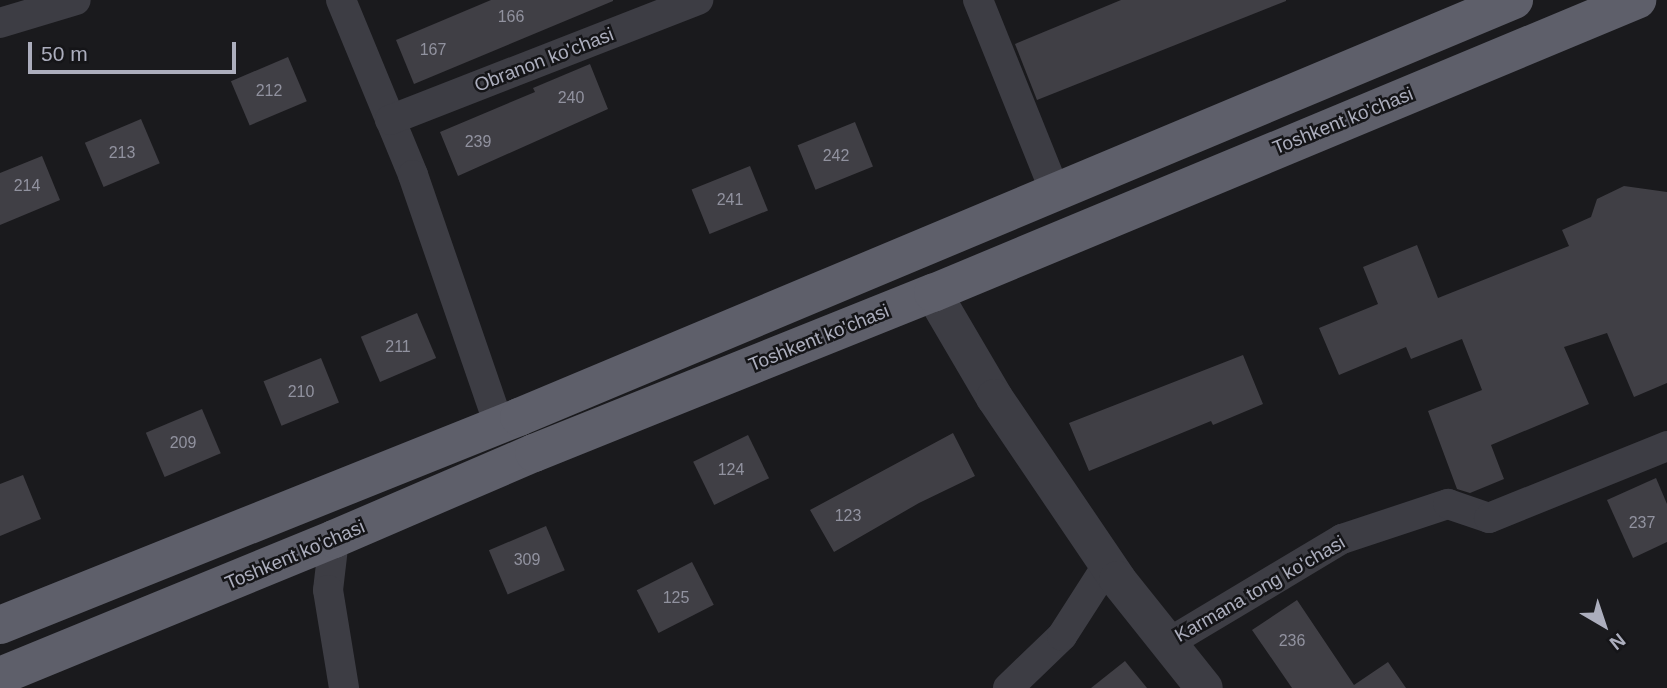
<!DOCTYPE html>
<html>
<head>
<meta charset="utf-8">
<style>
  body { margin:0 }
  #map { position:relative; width:1667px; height:688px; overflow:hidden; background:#1a1a1d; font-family:Helvetica,sans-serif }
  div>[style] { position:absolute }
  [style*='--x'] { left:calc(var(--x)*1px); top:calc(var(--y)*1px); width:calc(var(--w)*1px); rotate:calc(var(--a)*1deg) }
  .building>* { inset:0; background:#403f45; transform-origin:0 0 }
  .minor>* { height:30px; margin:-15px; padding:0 15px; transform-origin:15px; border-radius:15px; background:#3d3d44 }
  .tertiary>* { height:37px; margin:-18.5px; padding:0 18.5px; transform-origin:18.5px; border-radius:18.5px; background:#3d3d44 }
  .trunk>* { height:38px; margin:-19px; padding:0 19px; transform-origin:19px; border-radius:19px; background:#5e5f6a }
  span { translate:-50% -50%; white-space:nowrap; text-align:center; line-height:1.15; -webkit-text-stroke:5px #151518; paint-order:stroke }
  .number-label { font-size:16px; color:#91929f }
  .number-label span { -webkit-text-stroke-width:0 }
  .street-label { font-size:19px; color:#acaebd }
  .north { position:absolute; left:1569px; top:590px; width:70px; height:70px; -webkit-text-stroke:5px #151518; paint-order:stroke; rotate:141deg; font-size:19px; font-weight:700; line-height:28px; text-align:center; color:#acaebd }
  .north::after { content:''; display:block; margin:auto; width:24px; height:32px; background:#acaebd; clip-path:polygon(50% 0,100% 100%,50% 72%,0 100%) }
  .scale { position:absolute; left:28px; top:42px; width:208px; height:32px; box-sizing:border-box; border:4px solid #acaebd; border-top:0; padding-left:9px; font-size:21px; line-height:24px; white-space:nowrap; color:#acaebd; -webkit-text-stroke:5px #151518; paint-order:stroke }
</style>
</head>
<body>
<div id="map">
  <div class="building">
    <i style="clip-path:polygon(491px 0,613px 0,613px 1px,414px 84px,396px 40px)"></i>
    <i style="clip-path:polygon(1121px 0,1286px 0,1286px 1px,1037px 100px,1015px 44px)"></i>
    <i style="left:288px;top:57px;width:48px;height:62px;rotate:67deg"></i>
    <i style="clip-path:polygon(590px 64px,608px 109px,458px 176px,440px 132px,535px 92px,533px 88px)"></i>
    <i style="left:141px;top:119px;width:48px;height:61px;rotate:67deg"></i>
    <i style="left:855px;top:122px;width:48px;height:62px;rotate:68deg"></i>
    <i style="clip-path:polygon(42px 156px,60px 200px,0 225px,0 173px)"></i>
    <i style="left:750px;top:166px;width:48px;height:63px;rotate:68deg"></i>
    <i style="clip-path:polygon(1624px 186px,1667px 192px,1667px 383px,1634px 397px,1607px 333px,1564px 347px,1589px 404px,1491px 445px,1504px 479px,1470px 493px,1457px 489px,1428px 411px,1482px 390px,1462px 339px,1411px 359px,1406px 347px,1339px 375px,1319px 328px,1378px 304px,1363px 267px,1417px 245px,1438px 298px,1569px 246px,1562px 230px,1591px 217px,1597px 199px)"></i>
    <i style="left:417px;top:313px;width:49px;height:61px;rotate:67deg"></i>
    <i style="clip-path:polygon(1243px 355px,1263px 404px,1213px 425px,1211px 421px,1089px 471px,1069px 423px)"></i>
    <i style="left:321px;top:358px;width:48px;height:62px;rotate:68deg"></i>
    <i style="left:202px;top:409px;width:48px;height:61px;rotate:67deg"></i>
    <i style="clip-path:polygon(953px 433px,975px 476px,919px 503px,834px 552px,810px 510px)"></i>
    <i style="left:748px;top:435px;width:48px;height:61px;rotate:64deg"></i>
    <i style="clip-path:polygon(23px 475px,41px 519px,0 536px,0 484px)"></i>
    <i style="clip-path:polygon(1656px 478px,1667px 504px,1667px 542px,1633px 558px,1607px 500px)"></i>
    <i style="left:546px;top:526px;width:48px;height:62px;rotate:67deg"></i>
    <i style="left:692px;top:562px;width:48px;height:62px;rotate:63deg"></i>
    <i style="clip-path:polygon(1297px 600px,1354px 685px,1388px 662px,1406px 688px,1292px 688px,1252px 630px)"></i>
    <i style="clip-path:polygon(1125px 661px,1147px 688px,1091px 688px)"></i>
  </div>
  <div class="minor">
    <i style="--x:341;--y:0;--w:189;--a:67.6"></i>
    <i style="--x:413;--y:175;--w:264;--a:71"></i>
    <i style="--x:978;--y:0;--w:207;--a:68.1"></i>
    <i style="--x:0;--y:23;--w:79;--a:-16.8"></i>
    <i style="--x:390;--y:120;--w:331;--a:-21.3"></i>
    <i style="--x:334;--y:539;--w:51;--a:96.7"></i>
    <i style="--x:328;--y:590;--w:99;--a:80.7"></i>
    <i style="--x:1168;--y:643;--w:203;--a:-30.9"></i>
    <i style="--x:1342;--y:539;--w:112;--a:-18.3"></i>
    <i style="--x:1448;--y:504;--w:43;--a:18.9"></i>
    <i style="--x:1489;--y:518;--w:192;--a:-22"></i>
    <i style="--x:1008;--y:688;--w:75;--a:-43.9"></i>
    <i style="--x:1062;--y:636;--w:83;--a:-57.3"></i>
  </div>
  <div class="tertiary">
    <i style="--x:933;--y:293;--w:121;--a:59.6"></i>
    <i style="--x:994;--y:397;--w:220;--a:55.9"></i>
    <i style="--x:1117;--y:579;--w:139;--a:51.4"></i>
  </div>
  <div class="trunk">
    <i style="--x:0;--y:625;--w:559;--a:-21.84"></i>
    <i style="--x:519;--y:417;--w:1079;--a:-22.74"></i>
    <i style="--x:0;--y:676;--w:361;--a:-22.3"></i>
    <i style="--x:334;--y:539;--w:218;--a:-23.3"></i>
    <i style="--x:534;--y:453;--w:430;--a:-21.9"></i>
    <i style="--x:933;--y:293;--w:763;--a:-22.6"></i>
  </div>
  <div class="number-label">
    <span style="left:511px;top:17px">166</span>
    <span style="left:433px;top:50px">167</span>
    <span style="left:269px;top:91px">212</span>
    <span style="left:571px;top:98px">240</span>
    <span style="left:478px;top:142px">239</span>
    <span style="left:122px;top:153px">213</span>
    <span style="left:836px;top:156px">242</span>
    <span style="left:27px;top:186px">214</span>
    <span style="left:730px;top:200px">241</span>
    <span style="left:398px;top:347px">211</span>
    <span style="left:301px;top:392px">210</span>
    <span style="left:183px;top:443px">209</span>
    <span style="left:731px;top:470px">124</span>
    <span style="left:848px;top:516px">123</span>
    <span style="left:1642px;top:523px">237</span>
    <span style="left:527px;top:560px">309</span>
    <span style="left:676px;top:598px">125</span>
    <span style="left:1292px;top:641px">236</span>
  </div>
  <div class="street-label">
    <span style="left:544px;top:60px;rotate:-21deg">Obranon ko'chasi</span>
    <span style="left:1343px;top:121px;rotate:-22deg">Toshkent ko'chasi</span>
    <span style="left:819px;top:338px;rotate:-22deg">Toshkent ko'chasi</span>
    <span style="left:295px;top:555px;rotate:-23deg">Toshkent ko'chasi</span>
    <span style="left:1260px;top:589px;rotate:-30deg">Karmana tong ko'chasi</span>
  </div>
  <div class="north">N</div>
  <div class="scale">50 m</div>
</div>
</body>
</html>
